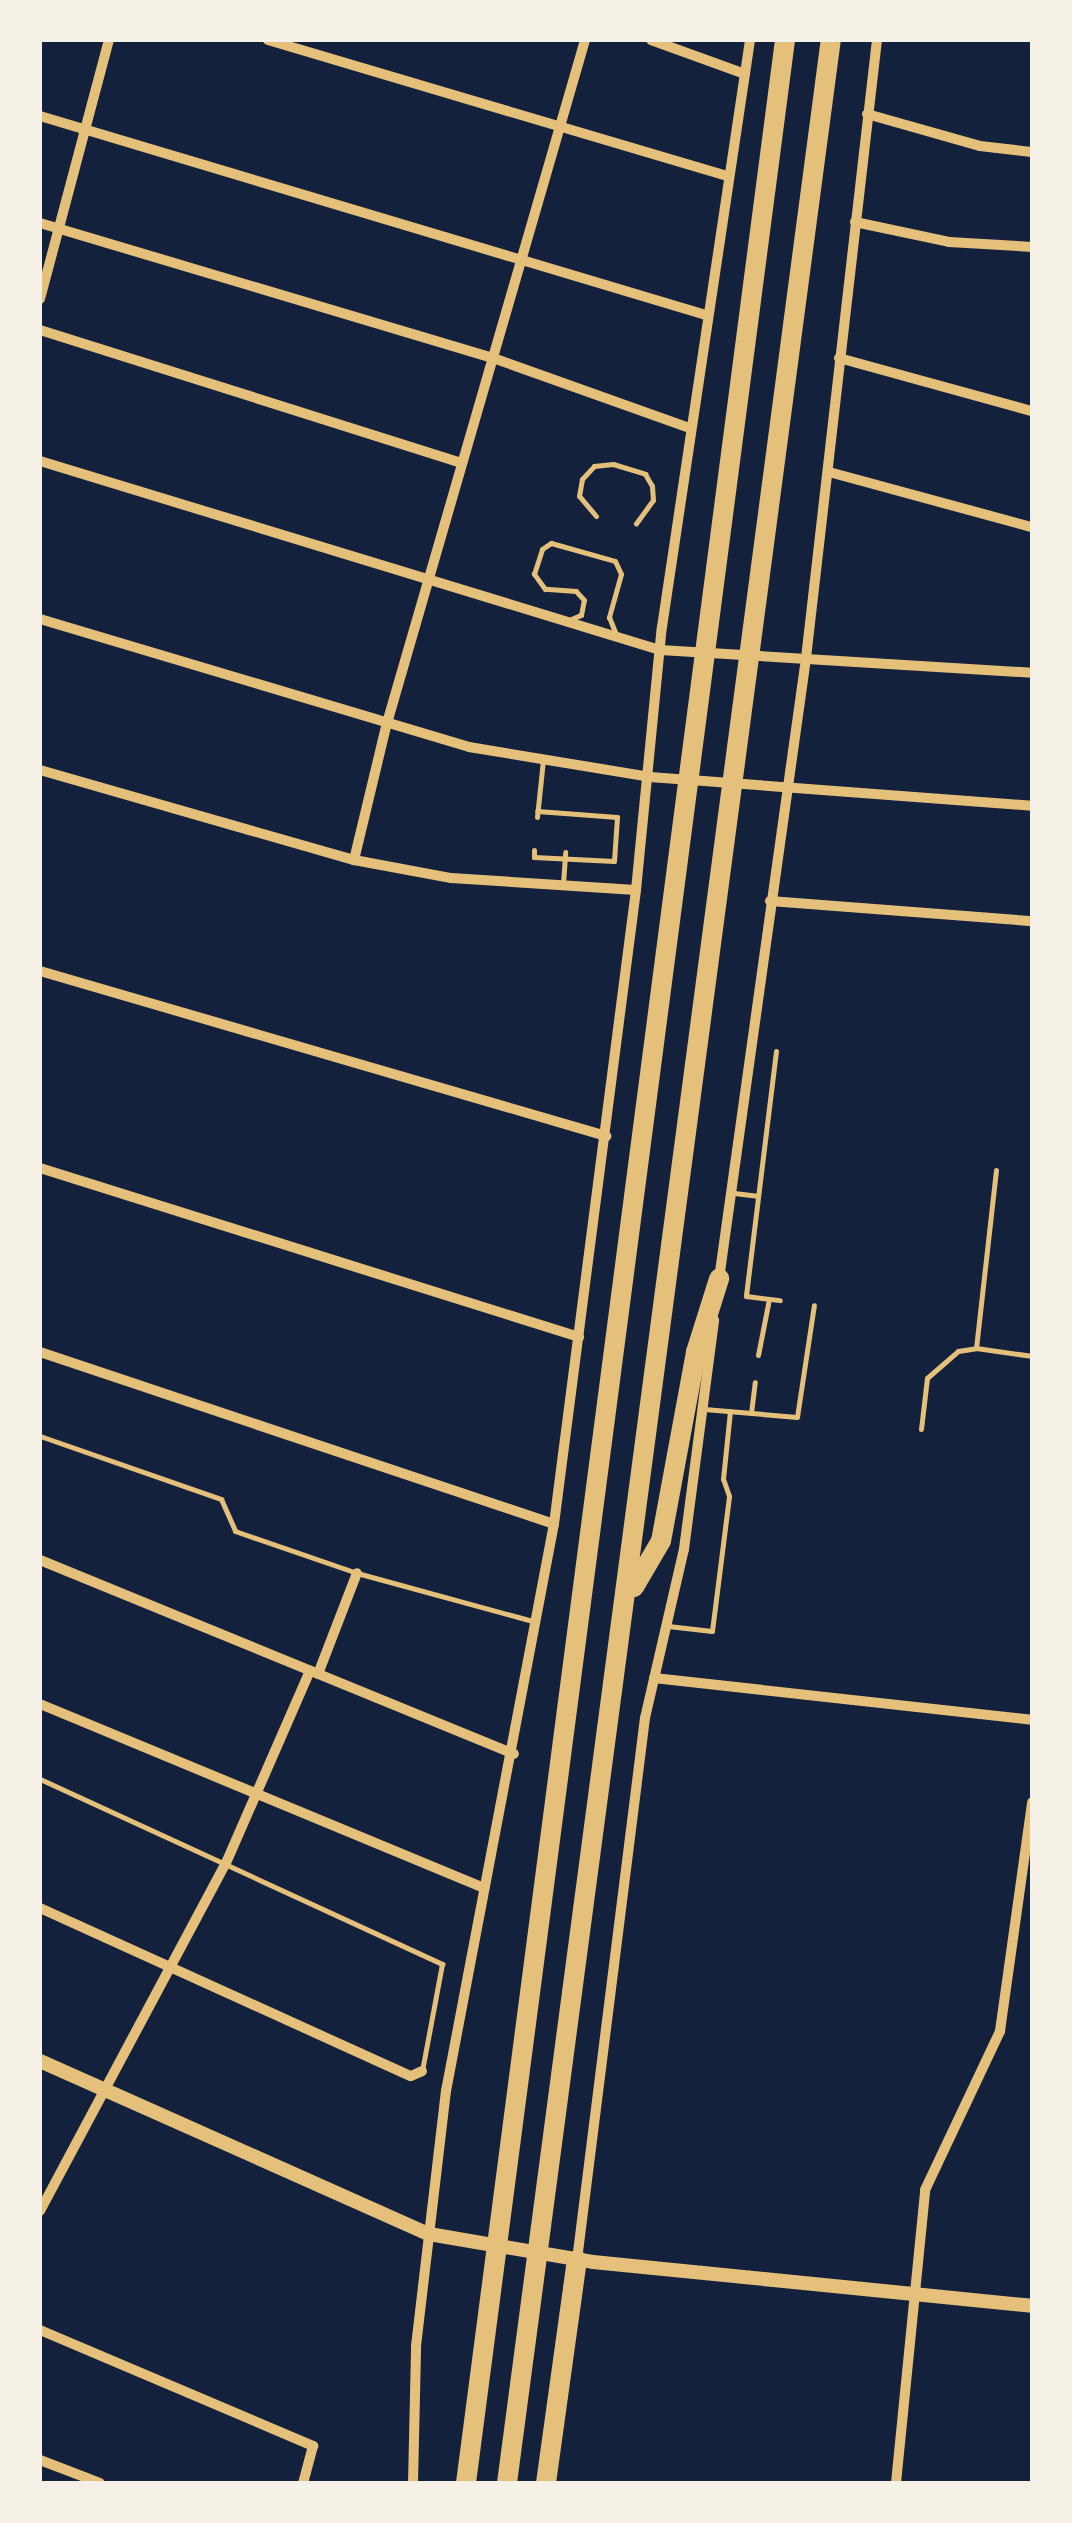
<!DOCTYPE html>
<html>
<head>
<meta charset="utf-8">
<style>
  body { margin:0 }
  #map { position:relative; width:1072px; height:2523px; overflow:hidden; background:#14213d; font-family:Overpass,sans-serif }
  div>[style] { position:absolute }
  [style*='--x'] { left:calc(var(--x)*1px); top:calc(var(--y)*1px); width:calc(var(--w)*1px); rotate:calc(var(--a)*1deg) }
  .service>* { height:5px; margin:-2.5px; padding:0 2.5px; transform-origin:2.5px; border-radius:2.5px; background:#e5c07b }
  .minor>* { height:10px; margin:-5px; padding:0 5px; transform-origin:5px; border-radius:5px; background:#e5c07b }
  .tertiary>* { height:14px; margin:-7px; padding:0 7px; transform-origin:7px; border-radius:7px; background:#e5c07b }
  .motorway>* { height:20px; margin:-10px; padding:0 10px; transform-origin:10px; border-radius:10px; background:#e5c07b }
  span { translate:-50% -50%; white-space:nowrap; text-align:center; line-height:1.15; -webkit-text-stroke:10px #f6f1e7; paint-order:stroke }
  .frame { position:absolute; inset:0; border:42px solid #f6f1e7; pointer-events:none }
</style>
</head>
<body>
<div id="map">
  <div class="service">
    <i style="--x:596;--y:516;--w:26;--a:-130"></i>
    <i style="--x:579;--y:496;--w:17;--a:-80"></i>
    <i style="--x:582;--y:479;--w:18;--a:-47"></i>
    <i style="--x:594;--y:466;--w:19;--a:-6"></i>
    <i style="--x:613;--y:464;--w:34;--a:17"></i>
    <i style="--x:645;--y:474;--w:14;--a:60"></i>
    <i style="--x:652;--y:486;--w:14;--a:86"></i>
    <i style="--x:653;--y:500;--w:29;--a:126"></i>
    <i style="--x:569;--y:620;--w:13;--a:-23"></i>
    <i style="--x:581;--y:615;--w:15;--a:-79"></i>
    <i style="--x:584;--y:600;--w:12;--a:-132"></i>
    <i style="--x:576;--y:591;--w:31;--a:-176"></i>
    <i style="--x:545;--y:589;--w:19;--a:-126"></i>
    <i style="--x:534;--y:574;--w:26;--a:-72"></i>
    <i style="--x:542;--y:549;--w:11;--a:-34"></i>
    <i style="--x:551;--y:543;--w:66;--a:15.7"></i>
    <i style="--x:615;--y:561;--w:14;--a:65"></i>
    <i style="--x:621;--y:574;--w:45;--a:105.6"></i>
    <i style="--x:609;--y:617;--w:18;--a:68"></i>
    <i style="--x:537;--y:817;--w:57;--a:-84"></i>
    <i style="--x:534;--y:850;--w:7;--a:90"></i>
    <i style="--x:534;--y:857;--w:80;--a:2.9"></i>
    <i style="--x:614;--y:861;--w:44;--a:-86.1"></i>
    <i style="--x:617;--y:817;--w:80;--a:-175.7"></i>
    <i style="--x:563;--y:884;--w:32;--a:-86"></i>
    <i style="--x:776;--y:1051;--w:247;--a:97"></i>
    <i style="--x:746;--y:1296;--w:34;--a:7"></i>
    <i style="--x:996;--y:1170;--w:179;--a:96.4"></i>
    <i style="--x:976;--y:1348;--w:57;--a:8.1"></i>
    <i style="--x:734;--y:1193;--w:23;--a:7"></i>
    <i style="--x:758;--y:1355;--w:57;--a:-78.9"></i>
    <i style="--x:704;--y:1409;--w:93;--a:4.9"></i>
    <i style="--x:797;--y:1417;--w:113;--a:-81.4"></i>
    <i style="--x:751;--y:1413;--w:31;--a:-83"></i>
    <i style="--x:921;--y:1429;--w:51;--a:-83.3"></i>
    <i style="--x:927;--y:1378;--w:41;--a:-41.1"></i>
    <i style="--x:958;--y:1351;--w:18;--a:-9"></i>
    <i style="--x:40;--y:1436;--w:192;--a:19.2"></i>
    <i style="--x:221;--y:1499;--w:35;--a:66"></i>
    <i style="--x:235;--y:1531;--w:129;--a:19"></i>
    <i style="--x:357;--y:1573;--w:182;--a:15.3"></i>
    <i style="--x:668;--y:1626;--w:44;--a:6.5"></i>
    <i style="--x:712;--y:1631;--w:136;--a:-82.8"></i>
    <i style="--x:729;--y:1496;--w:18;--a:-109"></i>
    <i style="--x:723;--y:1479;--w:68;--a:-84.1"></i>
    <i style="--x:40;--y:1779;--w:443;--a:24.7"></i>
    <i style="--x:442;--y:1964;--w:109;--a:100.6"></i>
  </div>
  <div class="minor">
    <i style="--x:268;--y:40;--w:479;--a:16.5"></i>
    <i style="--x:651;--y:40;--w:100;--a:19.9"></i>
    <i style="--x:867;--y:114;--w:117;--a:15.8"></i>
    <i style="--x:980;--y:146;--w:52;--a:6.6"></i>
    <i style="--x:40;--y:116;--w:695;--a:16.64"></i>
    <i style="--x:855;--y:222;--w:96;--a:12"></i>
    <i style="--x:949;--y:242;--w:83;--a:3.4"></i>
    <i style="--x:40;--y:223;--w:473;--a:16.6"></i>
    <i style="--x:493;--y:358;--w:209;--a:19.6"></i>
    <i style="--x:40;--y:299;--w:268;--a:-75.1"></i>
    <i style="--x:40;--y:330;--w:442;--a:17.5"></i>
    <i style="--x:839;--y:358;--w:200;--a:15.4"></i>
    <i style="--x:40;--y:461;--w:648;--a:16.95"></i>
    <i style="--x:660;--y:650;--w:373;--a:3.5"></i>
    <i style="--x:829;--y:472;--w:210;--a:15.2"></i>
    <i style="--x:40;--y:619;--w:448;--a:16.6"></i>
    <i style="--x:469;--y:747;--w:183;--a:9.4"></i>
    <i style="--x:650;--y:777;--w:383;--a:4.3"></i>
    <i style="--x:40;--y:770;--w:327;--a:16"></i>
    <i style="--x:354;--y:860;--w:99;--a:10.5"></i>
    <i style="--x:451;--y:878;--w:185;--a:3.7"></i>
    <i style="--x:354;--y:860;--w:141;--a:-76.5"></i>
    <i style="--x:387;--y:723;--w:711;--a:-73.83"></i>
    <i style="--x:770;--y:901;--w:263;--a:4.4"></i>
    <i style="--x:40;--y:971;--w:590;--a:16.25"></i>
    <i style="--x:40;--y:1168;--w:565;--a:17.41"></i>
    <i style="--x:719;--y:1279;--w:627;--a:-82.02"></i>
    <i style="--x:806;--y:658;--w:622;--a:-83.45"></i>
    <i style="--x:40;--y:1352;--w:542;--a:18.5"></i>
    <i style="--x:40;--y:1560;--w:512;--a:22.26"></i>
    <i style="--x:318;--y:1674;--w:108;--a:-68.9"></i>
    <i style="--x:654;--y:1678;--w:380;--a:6.3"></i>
    <i style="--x:40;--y:1704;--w:481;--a:22.5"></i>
    <i style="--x:40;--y:1908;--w:407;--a:24.4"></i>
    <i style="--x:411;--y:2076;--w:12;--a:-24"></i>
    <i style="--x:40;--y:2211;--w:395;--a:-61.9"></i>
    <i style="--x:226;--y:1863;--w:210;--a:-66.4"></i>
    <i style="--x:577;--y:2260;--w:546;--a:-82.85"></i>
    <i style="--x:645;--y:1718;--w:173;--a:-77"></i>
    <i style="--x:684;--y:1549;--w:231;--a:-82.5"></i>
    <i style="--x:40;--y:2330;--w:297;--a:23"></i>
    <i style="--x:313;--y:2446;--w:38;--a:105"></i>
    <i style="--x:40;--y:2460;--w:64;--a:21"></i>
    <i style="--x:413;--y:2483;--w:137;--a:-88.7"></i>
    <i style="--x:416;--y:2346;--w:257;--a:-83.3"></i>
    <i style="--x:446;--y:2091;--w:577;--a:-79.22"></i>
    <i style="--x:554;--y:1524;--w:639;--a:-82.63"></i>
    <i style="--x:636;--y:890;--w:264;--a:-84.4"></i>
    <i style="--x:662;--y:627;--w:594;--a:-81.47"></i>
    <i style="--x:896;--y:2483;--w:294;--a:-84.3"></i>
    <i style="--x:925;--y:2190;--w:176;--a:-64.7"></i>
    <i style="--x:1000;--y:2031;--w:231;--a:-82"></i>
  </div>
  <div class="tertiary">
    <i style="--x:40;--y:2061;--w:426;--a:24"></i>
    <i style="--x:429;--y:2234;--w:166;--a:9.7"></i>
    <i style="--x:593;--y:2262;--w:441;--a:5.7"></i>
  </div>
  <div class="motorway">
    <i style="--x:634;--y:1587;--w:53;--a:-59.6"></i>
    <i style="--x:661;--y:1541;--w:192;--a:-79.5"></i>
    <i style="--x:696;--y:1352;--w:77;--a:-72.5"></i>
    <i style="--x:466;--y:2483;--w:2464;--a:-82.56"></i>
    <i style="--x:507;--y:2483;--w:2464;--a:-82.45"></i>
    <i style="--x:546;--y:2483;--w:225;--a:-82.1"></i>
  </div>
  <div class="frame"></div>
</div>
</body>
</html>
